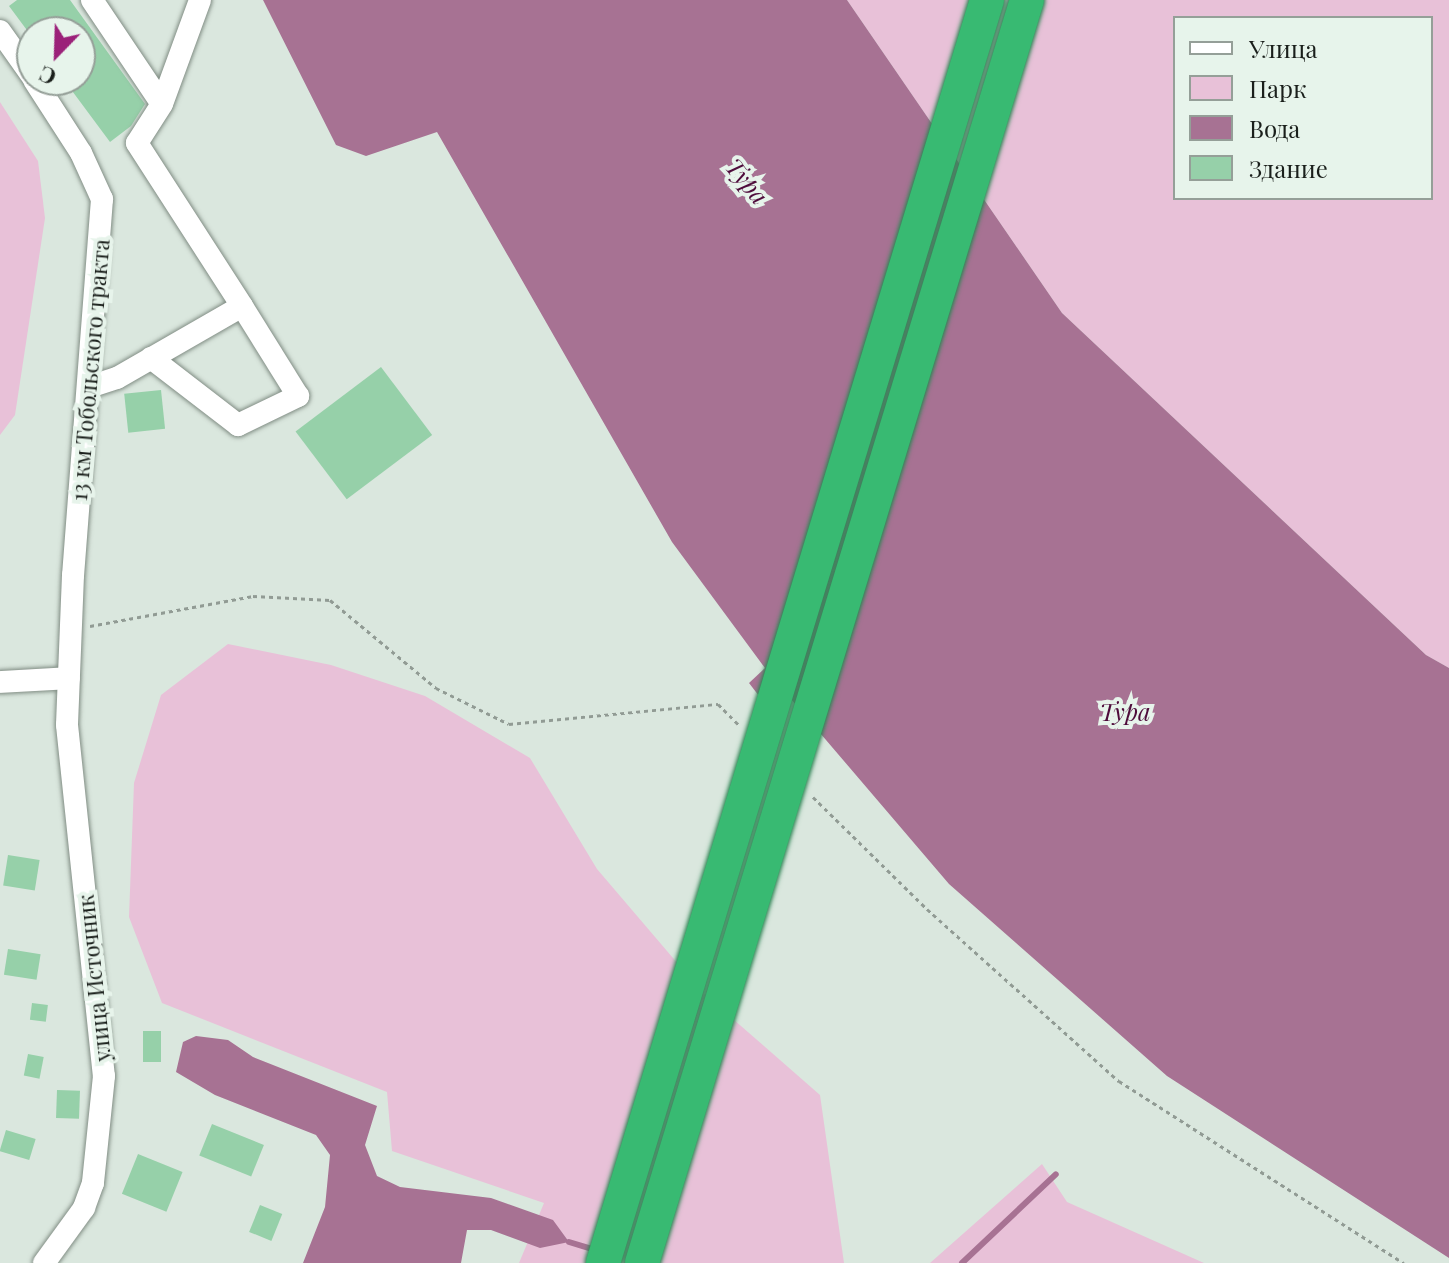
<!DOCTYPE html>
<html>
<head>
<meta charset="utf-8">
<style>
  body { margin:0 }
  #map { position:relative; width:1449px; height:1263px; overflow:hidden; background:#dae7de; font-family:"Playfair Display",serif }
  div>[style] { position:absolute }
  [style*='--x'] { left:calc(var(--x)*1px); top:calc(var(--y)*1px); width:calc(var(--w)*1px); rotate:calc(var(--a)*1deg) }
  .green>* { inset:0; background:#e8c1d8 }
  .water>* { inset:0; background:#a77293 }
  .stream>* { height:6px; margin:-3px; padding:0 3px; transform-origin:3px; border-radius:3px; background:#a77293 }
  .building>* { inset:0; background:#96d0a9; transform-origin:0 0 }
  .path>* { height:3px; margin-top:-1.5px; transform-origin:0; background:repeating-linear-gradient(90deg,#919b94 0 4px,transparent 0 8px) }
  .roads { filter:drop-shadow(0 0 2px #818d84) drop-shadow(0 0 2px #818d84) }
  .minor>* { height:22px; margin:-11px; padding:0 11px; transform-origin:11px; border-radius:11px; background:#fff }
  .bridges { filter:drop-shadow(0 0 2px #2e8454) drop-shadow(0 0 2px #2e8454) }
  .highway-bridge>* { height:34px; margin:-17px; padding:0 17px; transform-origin:17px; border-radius:17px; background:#38ba72 }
  span { translate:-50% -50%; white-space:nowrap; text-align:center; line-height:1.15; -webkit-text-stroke:8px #e7f4eb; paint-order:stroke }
  .street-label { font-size:22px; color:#1a1f1b }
  .water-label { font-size:24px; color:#4e0b3b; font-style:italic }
  .legend { position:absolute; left:1173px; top:16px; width:260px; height:184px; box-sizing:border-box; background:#e7f4eb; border:2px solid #959f98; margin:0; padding:10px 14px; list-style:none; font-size:24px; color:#1a1f1b }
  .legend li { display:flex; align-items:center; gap:16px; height:40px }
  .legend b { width:40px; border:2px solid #959f98 }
  .north { position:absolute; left:16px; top:16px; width:80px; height:80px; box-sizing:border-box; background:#e7f4eb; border:2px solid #959f98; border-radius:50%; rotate:203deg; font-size:22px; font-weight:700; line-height:32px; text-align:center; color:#1a1f1b }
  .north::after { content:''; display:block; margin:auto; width:28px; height:36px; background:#9b2179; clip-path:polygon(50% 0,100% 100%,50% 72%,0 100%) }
</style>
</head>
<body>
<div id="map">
  <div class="green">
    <i style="clip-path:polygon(evenodd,847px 0,1449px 0,1449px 668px,1426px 655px,1062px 313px,847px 0,1175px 18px,1431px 18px,1431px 198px,1175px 198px,1175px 18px)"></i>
    <i style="clip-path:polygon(0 102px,38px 161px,45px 218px,15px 415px,0 435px)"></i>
    <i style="clip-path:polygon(228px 644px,331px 665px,425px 696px,530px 758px,597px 869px,702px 992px,820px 1095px,844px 1263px,519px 1263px,544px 1203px,392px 1151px,387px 1092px,162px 1003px,129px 917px,134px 783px,161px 695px)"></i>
    <i style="clip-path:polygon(1042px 1164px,1067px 1202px,1204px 1263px,930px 1263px)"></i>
  </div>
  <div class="water">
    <i style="clip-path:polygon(263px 0,847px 0,1062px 313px,1426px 655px,1449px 668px,1449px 1258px,1167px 1076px,949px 884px,791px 699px,773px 714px,749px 683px,765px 668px,672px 542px,437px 132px,366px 156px,336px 145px)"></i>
    <i style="clip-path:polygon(196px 1036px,228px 1040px,253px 1057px,377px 1106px,365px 1145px,377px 1176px,400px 1187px,491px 1198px,553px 1220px,569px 1242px,540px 1248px,491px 1230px,467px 1230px,461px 1263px,303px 1263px,325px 1207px,330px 1155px,316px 1135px,215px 1095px,176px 1072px,183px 1042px)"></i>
  </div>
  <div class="stream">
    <i style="--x:569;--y:1242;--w:28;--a:17"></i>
    <i style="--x:962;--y:1263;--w:129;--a:-43.4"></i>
  </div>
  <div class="building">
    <i style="clip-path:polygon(17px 0,70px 0,145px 104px,131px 126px,110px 142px,64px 80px,80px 80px,80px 32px,32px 32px,32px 37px,9px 6px)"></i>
    <i style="left:381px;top:367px;width:85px;height:107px;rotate:53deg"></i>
    <i style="left:161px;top:390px;width:39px;height:37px;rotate:84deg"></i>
    <i style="left:8px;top:855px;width:32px;height:31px;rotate:9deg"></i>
    <i style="left:8px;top:949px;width:33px;height:26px;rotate:9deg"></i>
    <i style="left:32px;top:1003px;width:16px;height:17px;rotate:7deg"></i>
    <i style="left:161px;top:1031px;width:31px;height:18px;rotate:90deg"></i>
    <i style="left:28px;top:1054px;width:16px;height:22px;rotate:11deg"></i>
    <i style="left:57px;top:1090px;width:23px;height:28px;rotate:2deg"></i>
    <i style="left:212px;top:1124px;width:56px;height:34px;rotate:22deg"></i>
    <i style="left:6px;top:1130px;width:31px;height:22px;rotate:17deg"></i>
    <i style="left:138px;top:1154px;width:48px;height:43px;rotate:22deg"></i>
    <i style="left:260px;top:1205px;width:24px;height:29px;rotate:22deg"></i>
  </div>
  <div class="path">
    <i style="--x:90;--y:626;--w:166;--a:-10.4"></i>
    <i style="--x:253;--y:596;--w:77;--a:3"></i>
    <i style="--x:330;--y:600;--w:138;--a:39.7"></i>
    <i style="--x:436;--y:688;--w:81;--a:26.3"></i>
    <i style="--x:509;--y:724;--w:210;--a:-5.5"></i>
    <i style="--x:718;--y:704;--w:30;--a:45"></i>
    <i style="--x:813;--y:797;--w:160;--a:44.5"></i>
    <i style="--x:927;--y:909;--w:258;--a:41.9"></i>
    <i style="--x:1119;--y:1081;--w:338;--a:32.6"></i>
  </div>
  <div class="roads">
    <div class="minor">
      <i style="--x:92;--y:0;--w:125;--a:56.1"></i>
      <i style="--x:0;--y:31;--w:55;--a:54.6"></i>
      <i style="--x:34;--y:80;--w:87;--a:57.2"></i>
      <i style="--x:81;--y:153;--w:51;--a:65.5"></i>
      <i style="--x:102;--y:199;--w:377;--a:94.4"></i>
      <i style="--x:73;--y:575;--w:150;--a:92.3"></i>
      <i style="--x:67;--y:725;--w:353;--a:84"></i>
      <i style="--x:104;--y:1076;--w:108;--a:95.9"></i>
      <i style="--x:93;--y:1183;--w:27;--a:110"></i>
      <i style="--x:84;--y:1208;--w:68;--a:126"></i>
      <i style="--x:151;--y:358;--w:110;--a:37.6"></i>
      <i style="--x:238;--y:425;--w:67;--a:-25.8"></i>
      <i style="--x:298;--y:396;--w:106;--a:-121.9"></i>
      <i style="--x:89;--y:387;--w:29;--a:-18"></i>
      <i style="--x:117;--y:378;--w:144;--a:-29.9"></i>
      <i style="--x:242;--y:306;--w:194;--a:-122.8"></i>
      <i style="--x:137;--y:143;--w:46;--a:-57.3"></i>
      <i style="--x:162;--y:104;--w:111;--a:-69.9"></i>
      <i style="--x:0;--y:682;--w:69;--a:-3.3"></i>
    </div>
  </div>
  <div class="bridges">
    <div class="highway-bridge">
      <i style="--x:603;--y:1263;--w:1320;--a:-73.09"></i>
      <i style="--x:642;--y:1263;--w:1320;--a:-73.05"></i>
    </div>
  </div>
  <div class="street-label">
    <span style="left:90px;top:370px;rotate:-85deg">13 км Тобольского тракта</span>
    <span style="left:94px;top:978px;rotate:-96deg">улица Источник</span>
  </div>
  <div class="water-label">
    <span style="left:747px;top:181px;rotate:50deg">Тура</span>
    <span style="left:1125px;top:712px">Тура</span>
  </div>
  <ul class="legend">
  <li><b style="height:10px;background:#fff"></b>Улица</li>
  <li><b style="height:22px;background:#e8c1d8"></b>Парк</li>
  <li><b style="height:22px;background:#a77293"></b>Вода</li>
  <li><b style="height:22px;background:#96d0a9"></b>Здание</li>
  </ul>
  <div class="north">С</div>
</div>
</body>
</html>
